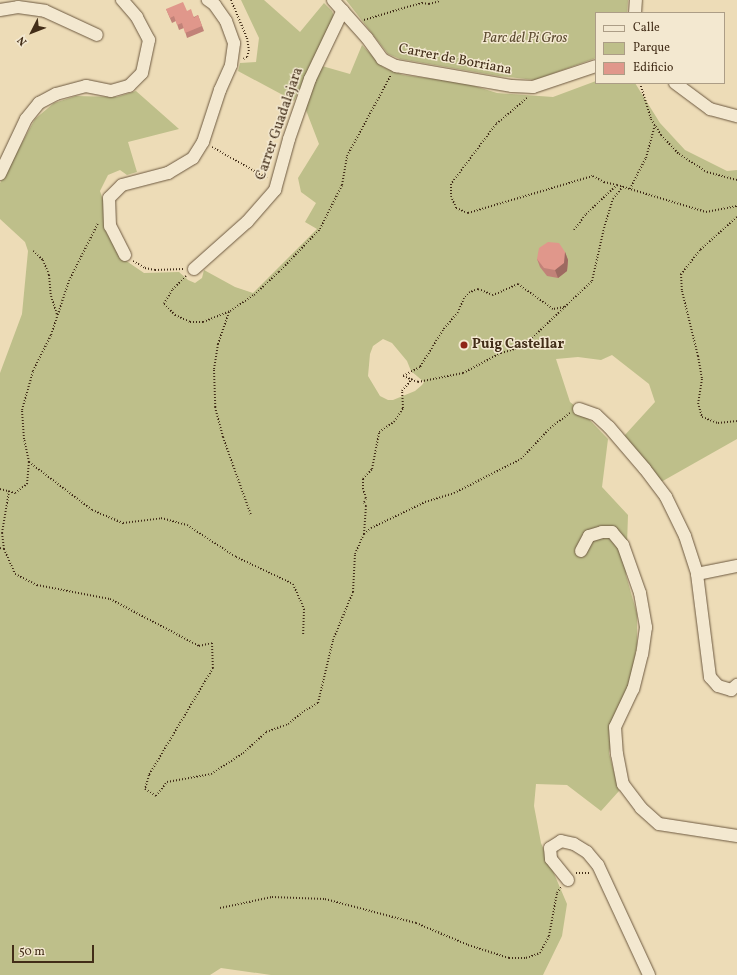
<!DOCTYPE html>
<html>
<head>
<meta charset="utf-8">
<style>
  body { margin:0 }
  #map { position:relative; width:737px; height:975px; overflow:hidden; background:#eddcb7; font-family:Vollkorn,serif }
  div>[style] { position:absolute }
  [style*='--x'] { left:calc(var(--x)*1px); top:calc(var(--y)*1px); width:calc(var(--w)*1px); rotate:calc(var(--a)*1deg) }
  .green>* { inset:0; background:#bebf8a }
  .path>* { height:2px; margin-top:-1px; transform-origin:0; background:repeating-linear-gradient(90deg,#422d18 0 1px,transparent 0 3px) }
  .roads { filter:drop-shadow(0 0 1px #6d5940) drop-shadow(0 0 1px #6d5940) }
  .street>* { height:12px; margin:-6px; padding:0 6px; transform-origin:6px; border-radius:6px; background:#f3e8d0 }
  .wall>* { inset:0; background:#c18278 }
  .shaded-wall>* { inset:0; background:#9d6a61 }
  .building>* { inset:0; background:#e0978b }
  .dots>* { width:11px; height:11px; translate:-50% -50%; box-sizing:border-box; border:2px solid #f3e8d0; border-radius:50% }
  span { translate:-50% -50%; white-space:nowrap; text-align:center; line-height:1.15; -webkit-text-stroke:3px #f3e8d0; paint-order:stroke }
  .park-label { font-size:14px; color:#5b4a2f; font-style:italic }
  .street-label { font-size:14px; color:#422d18 }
  .poi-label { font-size:14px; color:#422d18; font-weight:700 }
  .left { translate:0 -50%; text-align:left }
  .legend { position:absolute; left:595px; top:12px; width:130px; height:72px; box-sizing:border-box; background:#f3e8d0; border:1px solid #ac9d86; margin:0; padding:5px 7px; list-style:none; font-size:12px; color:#422d18 }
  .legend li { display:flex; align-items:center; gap:8px; height:20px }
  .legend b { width:20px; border:1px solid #ac9d86 }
  .north { position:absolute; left:12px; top:12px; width:40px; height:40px; -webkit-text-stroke:3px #f3e8d0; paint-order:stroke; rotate:228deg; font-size:11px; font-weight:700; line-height:16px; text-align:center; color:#422d18 }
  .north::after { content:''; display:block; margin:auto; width:14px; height:18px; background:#422d18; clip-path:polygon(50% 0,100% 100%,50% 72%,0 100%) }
  .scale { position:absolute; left:12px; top:945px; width:82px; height:18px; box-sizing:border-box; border:2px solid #422d18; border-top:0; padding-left:5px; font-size:12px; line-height:14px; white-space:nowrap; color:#422d18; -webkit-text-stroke:3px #f3e8d0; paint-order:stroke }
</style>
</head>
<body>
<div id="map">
  <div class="green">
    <i style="clip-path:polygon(241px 0,264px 0,300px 32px,324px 3px,332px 11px,334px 16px,294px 101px,238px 71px,240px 63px,256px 62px,259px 38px)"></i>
    <i style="clip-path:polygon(346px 0,628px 0,627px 13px,596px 13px,596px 58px,535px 80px,498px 76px,400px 59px,388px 54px)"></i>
    <i style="clip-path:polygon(evenodd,362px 45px,383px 67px,403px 75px,465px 83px,497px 93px,553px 97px,596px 81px,596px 83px,635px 83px,660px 123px,685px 150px,727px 171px,737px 170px,737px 439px,661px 482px,624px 436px,655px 402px,649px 384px,612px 355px,601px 360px,578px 357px,556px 359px,570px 402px,579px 409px,608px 439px,602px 487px,628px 515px,626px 575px,637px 614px,637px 645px,631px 678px,616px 719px,609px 753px,619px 791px,601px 811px,567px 785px,536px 784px,534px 806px,541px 843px,567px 904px,562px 936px,543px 975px,271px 975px,221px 968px,210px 975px,0 975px,0 373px,22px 314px,28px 251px,25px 242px,0 219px,0 183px,35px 119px,54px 103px,76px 96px,117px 97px,136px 91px,179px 129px,128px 142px,137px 172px,127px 175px,120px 170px,108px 175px,100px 191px,122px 258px,144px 273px,179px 272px,188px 280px,195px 283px,202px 278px,204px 270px,235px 287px,253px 293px,317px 229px,305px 222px,316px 203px,301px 192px,298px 178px,319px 144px,304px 105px,322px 66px,350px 74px,362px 45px,383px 339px,392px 343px,407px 361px,411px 371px,424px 382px,422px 385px,415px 391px,393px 400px,388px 400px,380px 396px,368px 376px,370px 354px,373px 346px,383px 339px)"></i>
  </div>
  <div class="path">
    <i style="--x:231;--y:0;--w:41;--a:67.2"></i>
    <i style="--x:247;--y:38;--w:12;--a:81"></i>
    <i style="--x:249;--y:50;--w:7;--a:106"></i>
    <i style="--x:247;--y:57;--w:4;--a:153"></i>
    <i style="--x:364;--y:20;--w:45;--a:-16.8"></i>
    <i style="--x:407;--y:7;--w:16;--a:-15"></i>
    <i style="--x:422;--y:3;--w:7;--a:8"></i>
    <i style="--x:429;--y:4;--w:11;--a:-15"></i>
    <i style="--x:640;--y:83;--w:38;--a:73"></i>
    <i style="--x:651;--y:119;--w:19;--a:58"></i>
    <i style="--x:661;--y:135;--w:26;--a:47"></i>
    <i style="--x:679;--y:154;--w:33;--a:33"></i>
    <i style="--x:707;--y:172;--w:31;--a:15"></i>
    <i style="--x:527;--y:98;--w:40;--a:140"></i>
    <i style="--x:496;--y:124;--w:75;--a:126.9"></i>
    <i style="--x:451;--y:184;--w:12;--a:90"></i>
    <i style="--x:451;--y:196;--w:13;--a:67"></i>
    <i style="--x:456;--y:208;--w:13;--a:23"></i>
    <i style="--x:468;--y:213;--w:130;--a:-16.5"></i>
    <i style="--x:593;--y:176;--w:13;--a:29"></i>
    <i style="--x:604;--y:182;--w:13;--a:13"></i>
    <i style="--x:212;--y:147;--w:63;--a:29.4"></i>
    <i style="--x:630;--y:189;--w:35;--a:-63"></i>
    <i style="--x:646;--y:158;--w:34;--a:-75"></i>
    <i style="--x:737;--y:217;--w:50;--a:138.3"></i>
    <i style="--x:700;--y:250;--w:31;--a:128"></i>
    <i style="--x:681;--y:274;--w:17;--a:87"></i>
    <i style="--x:682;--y:291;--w:67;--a:76.2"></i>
    <i style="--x:698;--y:356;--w:23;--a:80"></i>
    <i style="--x:702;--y:379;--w:24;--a:99"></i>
    <i style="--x:698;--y:403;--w:15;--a:74"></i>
    <i style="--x:702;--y:417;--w:17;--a:21"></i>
    <i style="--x:718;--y:423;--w:19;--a:-6"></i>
    <i style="--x:574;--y:230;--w:20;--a:-53"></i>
    <i style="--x:586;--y:214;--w:42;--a:-43.1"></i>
    <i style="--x:617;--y:185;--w:93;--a:16.9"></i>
    <i style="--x:706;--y:212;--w:32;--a:-11"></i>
    <i style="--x:33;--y:251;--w:13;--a:42"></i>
    <i style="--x:43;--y:260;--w:16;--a:68"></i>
    <i style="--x:49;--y:275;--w:21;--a:85"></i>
    <i style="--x:51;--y:296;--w:20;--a:72"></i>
    <i style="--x:133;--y:261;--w:14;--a:30"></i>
    <i style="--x:145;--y:268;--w:10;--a:11"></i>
    <i style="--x:155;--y:270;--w:28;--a:-2"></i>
    <i style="--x:186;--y:276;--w:20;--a:135"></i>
    <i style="--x:172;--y:290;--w:16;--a:120"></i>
    <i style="--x:164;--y:304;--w:16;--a:45"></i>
    <i style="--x:175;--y:315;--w:17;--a:25"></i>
    <i style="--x:190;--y:322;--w:13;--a:0"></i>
    <i style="--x:203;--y:322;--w:29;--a:-22"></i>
    <i style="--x:230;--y:311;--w:29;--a:-34"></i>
    <i style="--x:254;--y:295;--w:34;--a:-43"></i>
    <i style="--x:279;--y:272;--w:59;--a:-46.4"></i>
    <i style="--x:320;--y:229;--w:49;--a:-63.4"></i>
    <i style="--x:342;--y:185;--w:29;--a:-80"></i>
    <i style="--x:347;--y:156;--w:92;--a:-61.5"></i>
    <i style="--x:564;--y:307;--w:11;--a:170"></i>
    <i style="--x:553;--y:309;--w:43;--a:-144.5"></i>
    <i style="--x:518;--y:284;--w:27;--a:156"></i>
    <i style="--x:493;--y:295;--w:16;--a:-158"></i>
    <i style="--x:478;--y:289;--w:9;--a:159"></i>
    <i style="--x:470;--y:292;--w:8;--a:135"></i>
    <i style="--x:464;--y:298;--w:15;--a:113"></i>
    <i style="--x:458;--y:312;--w:23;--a:130"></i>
    <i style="--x:443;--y:330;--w:44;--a:121.9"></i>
    <i style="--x:420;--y:367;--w:19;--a:152"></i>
    <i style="--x:403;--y:376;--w:16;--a:22"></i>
    <i style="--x:418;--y:382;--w:46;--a:-11.3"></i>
    <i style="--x:463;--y:373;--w:43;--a:-27.8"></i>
    <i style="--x:501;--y:353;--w:15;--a:-16"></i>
    <i style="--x:515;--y:349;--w:20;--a:-33"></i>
    <i style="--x:532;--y:338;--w:83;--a:-43.5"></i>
    <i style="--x:592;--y:281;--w:54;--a:-77.2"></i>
    <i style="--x:604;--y:228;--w:30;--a:-73"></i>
    <i style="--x:613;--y:199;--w:16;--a:-52"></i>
    <i style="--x:229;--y:312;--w:34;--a:109"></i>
    <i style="--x:218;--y:344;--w:26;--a:99"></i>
    <i style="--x:214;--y:370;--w:37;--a:88"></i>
    <i style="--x:215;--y:407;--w:31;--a:75"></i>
    <i style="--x:223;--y:437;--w:83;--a:70.3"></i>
    <i style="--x:29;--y:462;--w:79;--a:37.3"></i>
    <i style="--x:92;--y:510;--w:34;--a:23"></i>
    <i style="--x:123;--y:523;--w:38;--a:-7"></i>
    <i style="--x:161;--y:518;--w:27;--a:15"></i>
    <i style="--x:187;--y:525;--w:59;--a:33.1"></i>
    <i style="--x:236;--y:557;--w:63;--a:25.3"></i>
    <i style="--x:293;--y:584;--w:27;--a:66"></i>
    <i style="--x:304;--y:609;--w:25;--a:92"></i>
    <i style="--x:0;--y:489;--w:16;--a:15"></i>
    <i style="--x:15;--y:493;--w:15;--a:-37"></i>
    <i style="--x:27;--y:484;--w:22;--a:-85"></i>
    <i style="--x:29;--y:462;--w:24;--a:-102"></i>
    <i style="--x:24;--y:439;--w:29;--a:-94"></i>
    <i style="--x:22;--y:410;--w:41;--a:-74.2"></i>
    <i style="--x:33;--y:371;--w:40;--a:-63.4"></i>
    <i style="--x:51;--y:335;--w:57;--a:-71.6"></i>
    <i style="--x:69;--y:281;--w:65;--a:-63.4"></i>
    <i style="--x:364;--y:534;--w:28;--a:-86"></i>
    <i style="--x:366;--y:506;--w:4;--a:-117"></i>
    <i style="--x:364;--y:502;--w:4;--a:-63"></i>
    <i style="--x:366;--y:498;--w:9;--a:-108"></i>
    <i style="--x:363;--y:489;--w:10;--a:-90"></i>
    <i style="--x:363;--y:479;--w:13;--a:-48"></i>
    <i style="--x:372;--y:469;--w:38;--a:-79"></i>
    <i style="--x:379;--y:432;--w:18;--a:-34"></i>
    <i style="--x:394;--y:422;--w:17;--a:-57"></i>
    <i style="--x:403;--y:408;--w:17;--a:-93"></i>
    <i style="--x:402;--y:391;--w:16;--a:-50"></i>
    <i style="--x:0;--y:548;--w:4;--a:14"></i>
    <i style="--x:4;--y:549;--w:27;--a:66"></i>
    <i style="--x:15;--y:574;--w:25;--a:27"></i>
    <i style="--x:37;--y:585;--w:74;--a:10.9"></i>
    <i style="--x:110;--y:599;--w:101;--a:27.8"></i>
    <i style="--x:199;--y:646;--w:13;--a:-13"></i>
    <i style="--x:212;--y:643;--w:25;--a:88"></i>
    <i style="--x:213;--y:668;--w:125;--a:120.9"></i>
    <i style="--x:149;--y:775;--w:15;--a:106"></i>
    <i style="--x:145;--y:789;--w:13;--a:32"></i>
    <i style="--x:156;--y:796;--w:18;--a:-52"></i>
    <i style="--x:167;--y:782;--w:45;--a:-10.3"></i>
    <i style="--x:211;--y:774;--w:38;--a:-33"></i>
    <i style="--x:243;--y:753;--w:31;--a:-42"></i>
    <i style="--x:266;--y:732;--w:23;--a:-20"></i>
    <i style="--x:288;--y:724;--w:21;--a:-39"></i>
    <i style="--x:304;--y:711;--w:16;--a:-30"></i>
    <i style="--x:318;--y:703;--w:65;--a:-76.6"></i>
    <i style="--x:333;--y:640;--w:52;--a:-67.4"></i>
    <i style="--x:353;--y:592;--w:38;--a:-87"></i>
    <i style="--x:355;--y:554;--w:22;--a:-66"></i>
    <i style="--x:364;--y:534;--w:9;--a:-41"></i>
    <i style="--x:371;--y:528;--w:60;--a:-25.7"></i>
    <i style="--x:425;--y:502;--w:30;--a:-17"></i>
    <i style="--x:454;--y:493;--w:75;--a:-26.9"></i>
    <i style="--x:521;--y:459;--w:42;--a:-46.9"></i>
    <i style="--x:550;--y:428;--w:25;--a:-37"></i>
    <i style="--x:4;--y:549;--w:16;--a:-97"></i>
    <i style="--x:2;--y:533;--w:43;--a:-80.5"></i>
    <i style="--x:576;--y:873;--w:13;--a:0"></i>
    <i style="--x:220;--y:908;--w:53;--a:-11.9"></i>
    <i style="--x:272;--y:897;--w:53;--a:2.2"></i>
    <i style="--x:325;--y:899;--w:94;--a:14.8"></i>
    <i style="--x:416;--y:923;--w:56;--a:22.9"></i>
    <i style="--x:468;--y:945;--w:43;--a:17.6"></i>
    <i style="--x:509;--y:958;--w:17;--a:0"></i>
    <i style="--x:526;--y:958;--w:15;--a:-20"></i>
    <i style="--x:540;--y:953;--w:19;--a:-62"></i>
    <i style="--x:549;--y:936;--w:44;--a:-79.5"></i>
    <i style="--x:557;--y:893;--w:7;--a:-56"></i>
  </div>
  <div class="roads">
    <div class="street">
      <i style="--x:333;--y:0;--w:51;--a:48.2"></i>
      <i style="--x:367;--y:38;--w:26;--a:54"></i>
      <i style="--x:382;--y:59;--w:16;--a:27"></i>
      <i style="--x:396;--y:66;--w:118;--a:9.8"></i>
      <i style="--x:512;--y:86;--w:21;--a:3"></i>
      <i style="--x:533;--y:87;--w:66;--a:-18.4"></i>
      <i style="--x:0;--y:10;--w:18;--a:-9"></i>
      <i style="--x:18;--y:7;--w:27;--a:8"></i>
      <i style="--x:45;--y:11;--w:57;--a:24.8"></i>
      <i style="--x:635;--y:13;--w:13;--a:-86"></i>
      <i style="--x:675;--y:83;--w:44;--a:36.6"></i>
      <i style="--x:710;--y:109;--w:28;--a:15"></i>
      <i style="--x:0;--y:174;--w:61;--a:-64.7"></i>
      <i style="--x:26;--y:119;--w:21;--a:-51"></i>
      <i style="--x:39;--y:103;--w:19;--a:-28"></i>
      <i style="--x:56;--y:94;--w:31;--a:-15"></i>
      <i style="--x:86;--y:86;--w:25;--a:11"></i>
      <i style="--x:111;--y:91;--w:19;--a:-16"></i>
      <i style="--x:129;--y:86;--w:18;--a:-45"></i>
      <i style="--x:142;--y:73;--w:34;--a:-78"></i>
      <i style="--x:149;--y:40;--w:26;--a:-118"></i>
      <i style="--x:137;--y:17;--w:23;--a:-131"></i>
      <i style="--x:125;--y:255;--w:33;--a:-117"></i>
      <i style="--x:110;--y:226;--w:28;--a:-92"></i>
      <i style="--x:109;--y:198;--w:18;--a:-45"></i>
      <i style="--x:122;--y:185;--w:48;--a:-14.6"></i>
      <i style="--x:168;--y:173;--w:29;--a:-31"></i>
      <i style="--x:193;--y:158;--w:19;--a:-58"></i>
      <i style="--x:203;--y:142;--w:55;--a:-71.9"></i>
      <i style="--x:220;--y:90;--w:27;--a:-66"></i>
      <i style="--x:231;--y:65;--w:22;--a:-82"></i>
      <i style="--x:234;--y:43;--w:23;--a:-110"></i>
      <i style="--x:226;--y:21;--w:19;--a:-125"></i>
      <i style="--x:215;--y:5;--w:9;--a:-144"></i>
      <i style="--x:194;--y:269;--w:71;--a:-41.6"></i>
      <i style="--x:247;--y:222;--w:43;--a:-48.8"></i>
      <i style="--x:275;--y:190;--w:53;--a:-74.6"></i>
      <i style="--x:289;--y:139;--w:64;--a:-70.7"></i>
      <i style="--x:310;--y:79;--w:76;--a:-64.4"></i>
      <i style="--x:579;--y:409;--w:18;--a:19"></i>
      <i style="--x:596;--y:415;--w:18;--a:43"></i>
      <i style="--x:609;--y:427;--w:55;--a:49.4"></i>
      <i style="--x:645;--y:469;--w:35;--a:53"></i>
      <i style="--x:666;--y:497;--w:43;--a:64"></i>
      <i style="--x:685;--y:536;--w:40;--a:72"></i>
      <i style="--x:697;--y:574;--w:104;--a:82.8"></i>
      <i style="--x:710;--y:677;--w:12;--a:48"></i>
      <i style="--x:718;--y:686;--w:14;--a:17"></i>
      <i style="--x:731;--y:690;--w:8;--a:-40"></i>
      <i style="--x:581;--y:551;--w:17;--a:-62"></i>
      <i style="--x:589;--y:536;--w:14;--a:-17"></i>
      <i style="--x:602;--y:532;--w:10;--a:0"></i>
      <i style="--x:612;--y:532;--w:17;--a:50"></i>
      <i style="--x:623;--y:545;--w:51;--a:70.5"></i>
      <i style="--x:640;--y:593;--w:35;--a:80"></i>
      <i style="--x:646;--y:627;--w:27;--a:98"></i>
      <i style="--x:642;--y:654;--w:36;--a:104"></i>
      <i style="--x:633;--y:689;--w:42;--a:115.3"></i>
      <i style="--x:615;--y:727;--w:27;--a:86"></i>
      <i style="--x:617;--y:754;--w:31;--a:79"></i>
      <i style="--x:623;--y:784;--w:30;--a:53"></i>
      <i style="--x:641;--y:808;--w:24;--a:42"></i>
      <i style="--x:659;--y:824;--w:79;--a:8.7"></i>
      <i style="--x:697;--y:574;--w:41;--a:-11.3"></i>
      <i style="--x:568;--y:880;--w:27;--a:-129"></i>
      <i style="--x:551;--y:859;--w:11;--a:-95"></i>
      <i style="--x:550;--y:848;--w:13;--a:-32"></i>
      <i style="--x:561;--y:841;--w:13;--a:13"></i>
      <i style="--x:574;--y:844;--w:15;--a:32"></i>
      <i style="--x:587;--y:852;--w:17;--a:50"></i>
      <i style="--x:598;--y:865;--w:121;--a:65.1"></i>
    </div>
  </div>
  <div class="wall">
    <i style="clip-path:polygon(166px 9px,187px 11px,194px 17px,198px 15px,204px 31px,187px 38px,184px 28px,179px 30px,176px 21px,172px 23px)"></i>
    <i style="clip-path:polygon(565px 252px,568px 260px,567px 271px,558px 278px,547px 276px,540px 267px,537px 259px)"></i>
  </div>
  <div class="shaded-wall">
    <i style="clip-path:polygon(565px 252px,568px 260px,567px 271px,558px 278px,555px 270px)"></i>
  </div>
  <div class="building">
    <i style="clip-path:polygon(183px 2px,187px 11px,191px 9px,194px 18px,198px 15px,202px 26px,185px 33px,182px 23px,177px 25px,174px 16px,170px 18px,166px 9px)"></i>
    <i style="clip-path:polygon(548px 242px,559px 243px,565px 252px,564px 263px,555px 270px,544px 268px,537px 259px,539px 248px)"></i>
  </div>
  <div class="dots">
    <i style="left:464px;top:345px;background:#8f2418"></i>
  </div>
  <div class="park-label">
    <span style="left:525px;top:39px">Parc del Pi Gros</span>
  </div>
  <div class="street-label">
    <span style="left:455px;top:60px;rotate:11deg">Carrer de Borriana</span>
    <span style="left:280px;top:124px;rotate:-71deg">Carrer Guadalajara</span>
  </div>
  <div class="poi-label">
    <span class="left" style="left:472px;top:345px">Puig Castellar</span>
  </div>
  <ul class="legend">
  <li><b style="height:5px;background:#f3e8d0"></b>Calle</li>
  <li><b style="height:11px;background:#bebf8a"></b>Parque</li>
  <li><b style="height:11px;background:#e0978b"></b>Edificio</li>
  </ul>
  <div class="north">N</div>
  <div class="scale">50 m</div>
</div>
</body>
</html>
